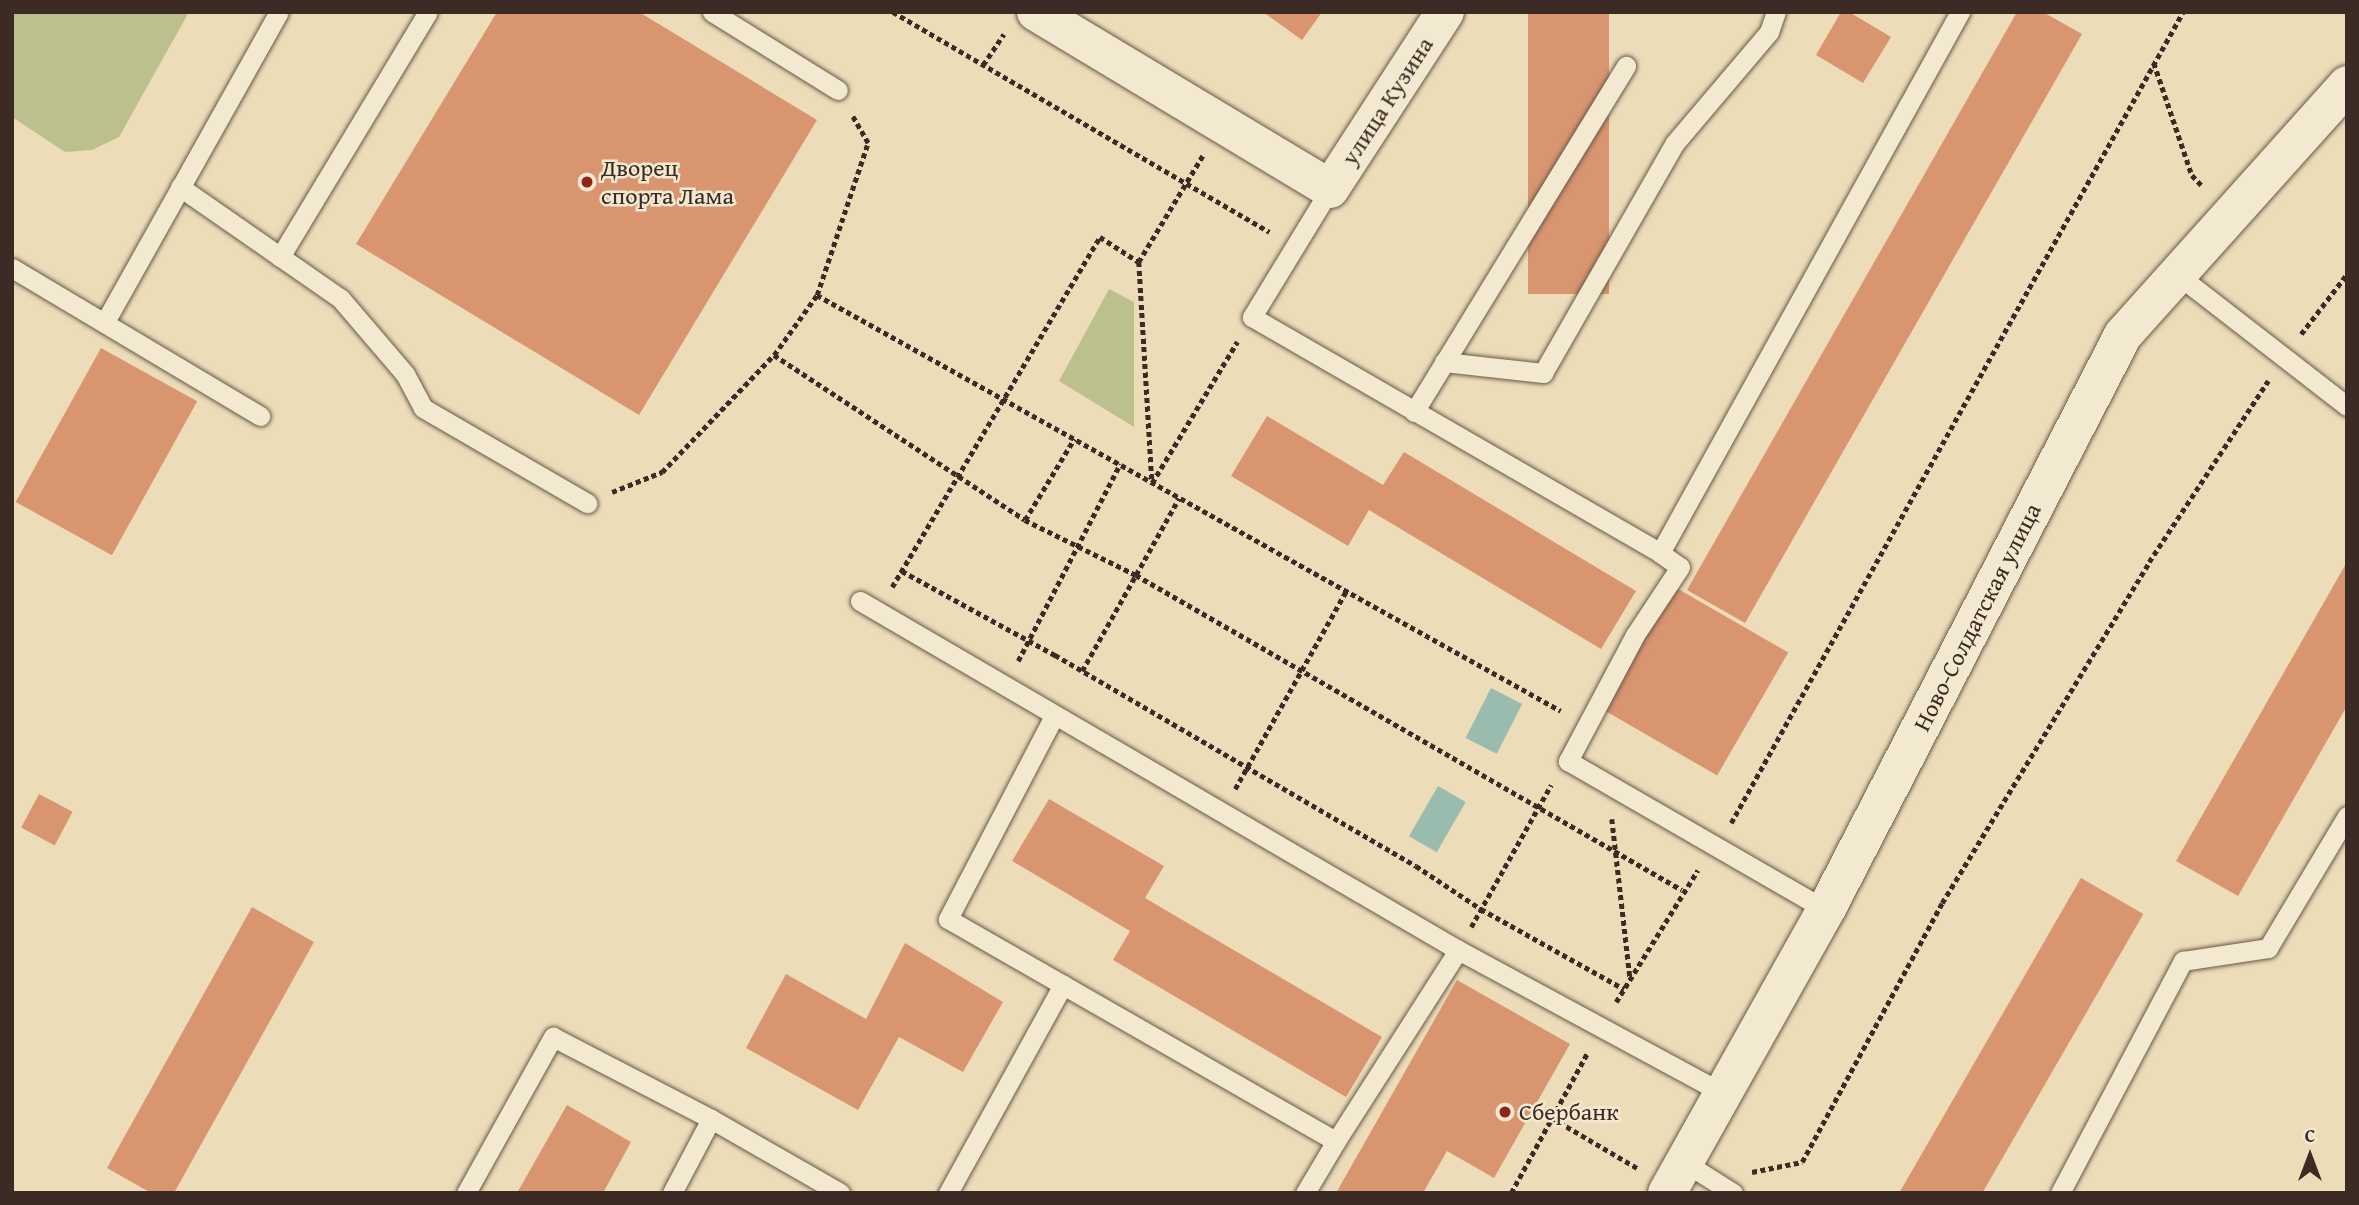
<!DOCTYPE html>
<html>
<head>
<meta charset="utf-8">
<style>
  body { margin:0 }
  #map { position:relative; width:2359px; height:1205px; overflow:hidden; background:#ecddb8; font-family:"Gentium Book Plus",serif }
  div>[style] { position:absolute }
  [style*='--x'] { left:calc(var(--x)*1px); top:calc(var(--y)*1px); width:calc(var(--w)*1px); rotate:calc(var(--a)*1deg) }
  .green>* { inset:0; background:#bcc08c }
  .water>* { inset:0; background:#99bcae; transform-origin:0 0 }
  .building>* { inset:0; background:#d99570; transform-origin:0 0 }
  .path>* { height:4.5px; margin-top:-2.25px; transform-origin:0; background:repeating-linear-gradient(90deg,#3c2b25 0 5px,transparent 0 8.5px) }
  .roads { filter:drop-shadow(0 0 2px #68584a) drop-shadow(0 0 2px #68584a) }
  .lane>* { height:19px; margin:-9.5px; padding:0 9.5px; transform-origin:9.5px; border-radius:9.5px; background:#f3e9d1 }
  .street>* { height:38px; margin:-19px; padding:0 19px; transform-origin:19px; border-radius:19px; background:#f3e9d1 }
  .secondary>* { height:38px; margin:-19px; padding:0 19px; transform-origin:19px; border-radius:19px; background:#f3e9d1 }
  .dots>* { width:19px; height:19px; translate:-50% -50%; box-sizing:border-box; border:4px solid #f3e9d1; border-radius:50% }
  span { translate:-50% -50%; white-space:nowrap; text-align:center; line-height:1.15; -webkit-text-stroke:5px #f3e9d1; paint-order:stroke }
  .street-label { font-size:24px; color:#3c2b25 }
  .poi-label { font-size:24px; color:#3c2b25 }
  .left { translate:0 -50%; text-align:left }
  .frame { position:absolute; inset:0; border:14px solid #3c2b25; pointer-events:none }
  .north { position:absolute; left:2275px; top:1121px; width:70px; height:70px; -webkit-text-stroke:5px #f3e9d1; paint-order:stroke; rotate:0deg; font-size:19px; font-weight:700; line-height:28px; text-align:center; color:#3c2b25 }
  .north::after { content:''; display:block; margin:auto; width:24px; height:32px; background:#3c2b25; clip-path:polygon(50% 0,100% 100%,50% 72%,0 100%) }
</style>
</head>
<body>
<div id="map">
  <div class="green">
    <i style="clip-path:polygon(12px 12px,189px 12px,119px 137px,92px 150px,65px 152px,12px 117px)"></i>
    <i style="clip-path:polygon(1109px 289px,1134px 302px,1134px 427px,1059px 381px)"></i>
  </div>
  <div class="water">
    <i style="left:1491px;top:688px;width:35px;height:56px;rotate:27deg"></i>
    <i style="left:1438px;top:786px;width:32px;height:58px;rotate:30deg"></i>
  </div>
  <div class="building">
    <i style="clip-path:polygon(497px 12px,639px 12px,817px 120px,639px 415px,356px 244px)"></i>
    <i style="clip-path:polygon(1263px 12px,1322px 12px,1302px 40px)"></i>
    <i style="left:1528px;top:12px;width:81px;height:282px"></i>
    <i style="clip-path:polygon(1841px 12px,1849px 12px,1891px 37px,1863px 83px,1816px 55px)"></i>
    <i style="clip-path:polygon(2017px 12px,2043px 12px,2082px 34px,1745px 623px,1687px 590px)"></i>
    <i style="left:101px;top:348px;width:110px;height:176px;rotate:29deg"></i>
    <i style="clip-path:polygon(1267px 416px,1383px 485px,1404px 452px,1636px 591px,1601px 649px,1369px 510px,1348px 546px,1231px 476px)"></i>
    <i style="clip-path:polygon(2347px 562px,2347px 706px,2238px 896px,2176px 861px)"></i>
    <i style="left:1673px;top:586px;width:133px;height:142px;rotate:30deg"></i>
    <i style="left:39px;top:794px;width:38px;height:38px;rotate:28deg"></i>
    <i style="clip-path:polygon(1049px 799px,1164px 866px,1145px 898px,1382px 1037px,1346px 1097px,1113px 960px,1130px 931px,1012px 861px)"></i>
    <i style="left:2081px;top:878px;width:72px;height:362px;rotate:30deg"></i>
    <i style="clip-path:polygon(252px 907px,314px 942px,174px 1193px,151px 1193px,107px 1168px)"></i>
    <i style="clip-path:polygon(905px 943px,1003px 1002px,963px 1072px,899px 1037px,858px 1110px,746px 1048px,786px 974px,866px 1019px)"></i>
    <i style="clip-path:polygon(1457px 980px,1570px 1044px,1494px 1178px,1447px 1151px,1423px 1193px,1336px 1193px)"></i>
    <i style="clip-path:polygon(567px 1105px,631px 1142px,603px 1193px,517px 1193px)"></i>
  </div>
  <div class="path">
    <i style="--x:893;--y:12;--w:436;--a:30.3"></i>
    <i style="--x:2154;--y:63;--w:118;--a:71.3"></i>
    <i style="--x:2192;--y:175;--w:16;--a:47"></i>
    <i style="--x:983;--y:65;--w:37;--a:-56"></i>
    <i style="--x:1203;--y:156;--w:124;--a:121.1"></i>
    <i style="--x:1139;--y:262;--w:221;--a:86.6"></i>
    <i style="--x:1152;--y:483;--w:165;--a:-58.9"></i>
    <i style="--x:817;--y:295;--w:852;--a:29.21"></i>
    <i style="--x:2301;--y:334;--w:76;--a:-52.5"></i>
    <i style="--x:774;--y:355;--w:300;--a:33.3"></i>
    <i style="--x:1025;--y:520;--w:124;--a:26.4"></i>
    <i style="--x:1136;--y:575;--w:630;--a:29.98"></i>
    <i style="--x:612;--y:492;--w:54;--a:-21.8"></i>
    <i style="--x:662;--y:472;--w:162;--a:-46.3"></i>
    <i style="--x:774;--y:355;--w:74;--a:-54.4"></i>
    <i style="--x:817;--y:295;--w:160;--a:-71.5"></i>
    <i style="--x:868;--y:143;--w:32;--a:-120"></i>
    <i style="--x:1025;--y:520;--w:95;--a:-58.8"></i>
    <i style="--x:902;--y:571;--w:175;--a:28.8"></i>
    <i style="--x:1055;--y:655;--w:418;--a:30.3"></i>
    <i style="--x:1416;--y:866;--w:78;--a:33.5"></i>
    <i style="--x:1481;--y:909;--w:164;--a:29.2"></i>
    <i style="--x:892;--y:587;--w:407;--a:-59.3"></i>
    <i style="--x:1100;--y:237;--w:46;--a:32.7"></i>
    <i style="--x:1018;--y:661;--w:222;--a:-62.6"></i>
    <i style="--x:1082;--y:671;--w:198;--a:-60.7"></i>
    <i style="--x:1235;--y:789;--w:227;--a:-60.7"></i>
    <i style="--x:1612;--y:819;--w:159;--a:83.5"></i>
    <i style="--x:1731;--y:823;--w:928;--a:-60.87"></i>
    <i style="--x:1471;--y:927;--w:163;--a:-60.6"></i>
    <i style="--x:1616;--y:1002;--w:155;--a:-58.2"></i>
    <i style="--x:1552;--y:1118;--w:101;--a:30.4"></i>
    <i style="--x:1752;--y:1172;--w:51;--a:-11.3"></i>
    <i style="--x:1802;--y:1162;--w:294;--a:-61.6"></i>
    <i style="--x:1942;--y:903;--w:399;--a:-58.7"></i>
    <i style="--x:2149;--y:562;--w:217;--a:-56.7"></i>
    <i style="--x:1511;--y:1193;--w:161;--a:-61.4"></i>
  </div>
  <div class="roads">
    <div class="lane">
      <i style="--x:712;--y:12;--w:148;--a:31.8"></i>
      <i style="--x:180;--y:187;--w:195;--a:34.8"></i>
      <i style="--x:340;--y:298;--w:100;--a:49.5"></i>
      <i style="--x:405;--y:374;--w:38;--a:62"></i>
      <i style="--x:423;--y:408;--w:190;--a:30.1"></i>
      <i style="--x:1330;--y:189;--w:150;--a:121.4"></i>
      <i style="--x:1252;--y:317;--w:471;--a:30"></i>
      <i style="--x:1660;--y:553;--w:619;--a:-60.99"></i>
      <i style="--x:280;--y:257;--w:286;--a:-58.9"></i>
      <i style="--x:12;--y:268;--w:289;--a:30.8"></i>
      <i style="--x:2178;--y:275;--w:214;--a:37.8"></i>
      <i style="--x:106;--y:320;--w:353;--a:-60.7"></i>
      <i style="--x:1444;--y:362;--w:100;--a:6.3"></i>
      <i style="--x:1543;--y:373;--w:264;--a:-60.2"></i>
      <i style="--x:1674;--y:144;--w:147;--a:-49.7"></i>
      <i style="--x:1769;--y:32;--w:21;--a:-71"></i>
      <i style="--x:1414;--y:412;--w:406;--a:-58.5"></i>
      <i style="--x:1660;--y:553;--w:24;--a:35"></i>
      <i style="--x:1680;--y:567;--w:82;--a:123.5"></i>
      <i style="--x:1635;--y:635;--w:143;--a:118"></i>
      <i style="--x:1568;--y:761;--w:298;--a:30"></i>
      <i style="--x:860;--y:601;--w:692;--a:30.27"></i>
      <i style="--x:1458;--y:950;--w:299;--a:28.4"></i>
      <i style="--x:1053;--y:718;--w:227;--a:117.6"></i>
      <i style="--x:948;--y:919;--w:447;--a:29.8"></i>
      <i style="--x:1336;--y:1141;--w:61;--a:120.8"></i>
      <i style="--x:711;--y:1119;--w:149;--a:29.8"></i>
      <i style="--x:1336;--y:1141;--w:227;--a:-57.4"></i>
      <i style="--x:1684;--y:1162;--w:58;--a:32.3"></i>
      <i style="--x:466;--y:1193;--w:179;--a:-60.9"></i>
      <i style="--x:553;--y:1037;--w:178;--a:27.4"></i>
      <i style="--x:711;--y:1119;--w:84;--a:117.8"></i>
      <i style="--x:948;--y:1193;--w:238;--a:-61.1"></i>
      <i style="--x:2060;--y:1193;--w:263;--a:-62.1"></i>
      <i style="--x:2183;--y:961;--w:86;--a:-8.7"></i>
      <i style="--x:2268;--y:948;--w:154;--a:-59.1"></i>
    </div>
    <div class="street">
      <i style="--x:1036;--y:12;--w:343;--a:31"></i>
      <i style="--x:1330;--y:189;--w:211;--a:-57"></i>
    </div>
    <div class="secondary">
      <i style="--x:1667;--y:1193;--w:325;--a:-60.7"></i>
      <i style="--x:1826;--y:910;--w:647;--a:-62.68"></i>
      <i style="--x:2123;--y:335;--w:336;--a:-48.1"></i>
    </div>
  </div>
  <div class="dots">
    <i style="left:587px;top:182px;background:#8f2418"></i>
    <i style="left:1505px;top:1112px;background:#8f2418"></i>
  </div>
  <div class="street-label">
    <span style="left:1387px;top:101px;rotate:-57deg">улица Кузина</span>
    <span style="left:1977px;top:617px;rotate:-63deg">Ново-Солдатская улица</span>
  </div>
  <div class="poi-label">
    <span class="left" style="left:601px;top:182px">Дворец<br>спорта Лама</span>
    <span class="left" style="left:1519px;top:1112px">Сбербанк</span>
  </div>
  <div class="frame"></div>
  <div class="north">С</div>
</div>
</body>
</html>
